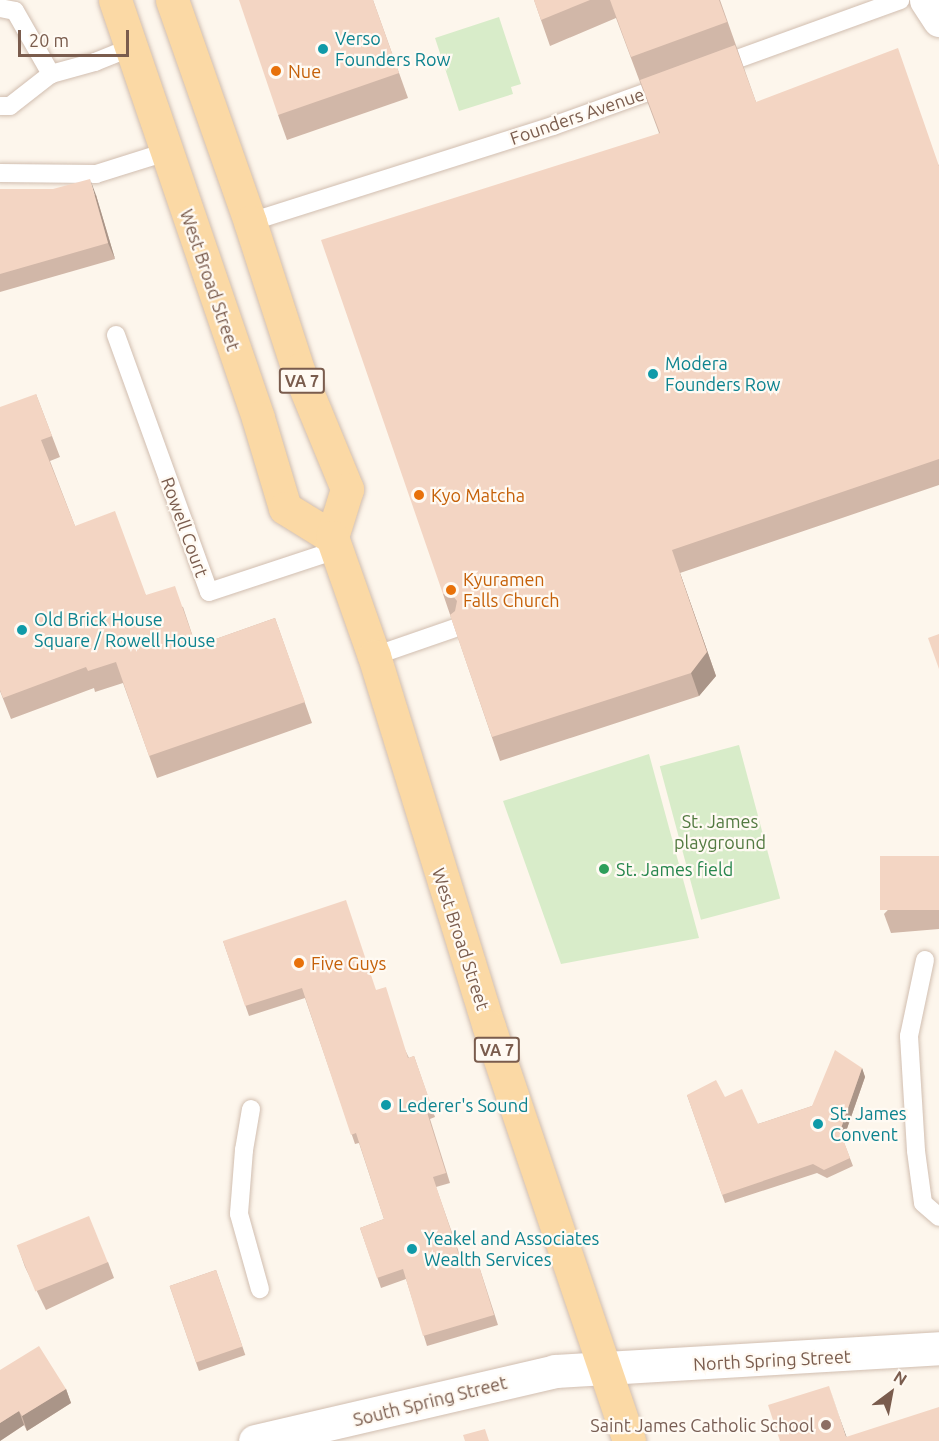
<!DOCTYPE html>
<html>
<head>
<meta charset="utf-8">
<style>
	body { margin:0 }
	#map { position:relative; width:939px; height:1441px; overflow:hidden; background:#fdf6ec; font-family:Ubuntu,sans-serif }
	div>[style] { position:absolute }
	.green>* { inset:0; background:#d8ecc9; transform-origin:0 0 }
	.roads { filter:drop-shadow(0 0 2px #d1beb0) drop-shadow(0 0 2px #d1beb0) }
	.lane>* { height:18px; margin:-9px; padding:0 9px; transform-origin:9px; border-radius:9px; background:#fff }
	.street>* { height:33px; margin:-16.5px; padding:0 16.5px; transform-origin:16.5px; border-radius:16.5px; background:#fff }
	.primary>* { height:33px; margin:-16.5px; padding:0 16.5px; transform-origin:16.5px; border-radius:16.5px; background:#fbd9a5 }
	.wall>* { inset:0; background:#d1b7a8; transform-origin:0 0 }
	.shaded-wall>* { inset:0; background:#aa9588 }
	.building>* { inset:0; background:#f3d5c3; transform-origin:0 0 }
	.dots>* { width:16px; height:16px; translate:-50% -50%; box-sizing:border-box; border:3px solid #fffaf3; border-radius:50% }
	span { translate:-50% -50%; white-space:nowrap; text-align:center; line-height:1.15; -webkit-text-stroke:4.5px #fffaf3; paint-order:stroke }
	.shield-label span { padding:2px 4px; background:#fffaf3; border:2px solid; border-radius:4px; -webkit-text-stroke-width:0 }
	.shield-label { font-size:16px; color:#7a5c4d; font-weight:700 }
	.culture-label { font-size:18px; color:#0d838f }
	.left { translate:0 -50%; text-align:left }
	.food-label { font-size:18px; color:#c56008 }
	.street-label { font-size:18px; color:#7a5c4d }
	.park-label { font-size:18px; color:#537a41 }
	.leisure-label { font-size:18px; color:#27864d }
	.education-label { font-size:18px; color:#785e54 }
	.right { translate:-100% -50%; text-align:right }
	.north { position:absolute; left:861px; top:1363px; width:60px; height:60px; -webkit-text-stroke:4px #fffaf3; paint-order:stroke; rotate:32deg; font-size:16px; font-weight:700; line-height:24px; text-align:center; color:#7a5c4d }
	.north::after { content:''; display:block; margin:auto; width:21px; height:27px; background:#7a5c4d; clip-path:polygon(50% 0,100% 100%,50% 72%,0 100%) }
	.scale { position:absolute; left:18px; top:30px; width:111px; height:27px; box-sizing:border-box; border:3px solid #7a5c4d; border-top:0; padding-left:8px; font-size:18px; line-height:21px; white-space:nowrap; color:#7a5c4d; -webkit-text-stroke:4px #fffaf3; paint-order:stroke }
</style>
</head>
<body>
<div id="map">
	<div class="green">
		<i style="clip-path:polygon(499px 17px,521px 84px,511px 87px,513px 94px,459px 111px,435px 38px)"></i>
		<i style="left:739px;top:745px;width:159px;height:82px;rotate:75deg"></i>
		<i style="clip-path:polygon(649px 754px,699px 938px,561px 964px,503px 801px)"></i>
	</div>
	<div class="roads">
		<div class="lane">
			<i style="left:0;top:8px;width:15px;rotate:11deg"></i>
			<i style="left:15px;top:11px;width:73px;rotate:60.3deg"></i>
			<i style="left:51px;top:74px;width:46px;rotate:-15.3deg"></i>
			<i style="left:95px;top:62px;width:40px;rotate:-22deg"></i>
			<i style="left:718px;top:66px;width:194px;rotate:-19.9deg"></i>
			<i style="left:0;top:106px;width:10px"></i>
			<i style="left:10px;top:106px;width:52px;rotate:-38deg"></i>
			<i style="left:0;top:173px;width:96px;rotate:0.6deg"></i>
			<i style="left:96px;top:174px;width:73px;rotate:-17.4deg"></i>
			<i style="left:250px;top:222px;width:318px;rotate:-17.6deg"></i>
			<i style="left:553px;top:126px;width:121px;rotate:-19.8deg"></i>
			<i style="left:116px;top:335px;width:273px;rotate:70.1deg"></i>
			<i style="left:209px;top:592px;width:134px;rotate:-18.3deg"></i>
			<i style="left:374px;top:656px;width:86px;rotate:-19.1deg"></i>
			<i style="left:925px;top:960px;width:78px;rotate:101.9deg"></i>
			<i style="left:909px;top:1036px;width:115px;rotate:86.5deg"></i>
			<i style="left:916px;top:1151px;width:52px;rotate:82.3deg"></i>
			<i style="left:923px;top:1203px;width:21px;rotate:41deg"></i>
			<i style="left:251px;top:1109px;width:42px;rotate:99.7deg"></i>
			<i style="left:244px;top:1150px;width:64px;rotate:94.5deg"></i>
			<i style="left:239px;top:1214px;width:78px;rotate:74.4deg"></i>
		</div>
		<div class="street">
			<i style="left:926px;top:0;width:24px;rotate:57deg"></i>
			<i style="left:255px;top:1441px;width:308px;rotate:-13.1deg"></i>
			<i style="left:555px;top:1371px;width:385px;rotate:-3.4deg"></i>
		</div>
		<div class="primary">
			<i style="left:115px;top:0;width:442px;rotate:71.1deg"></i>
			<i style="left:258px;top:418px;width:94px;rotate:73.3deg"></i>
			<i style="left:285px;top:508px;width:55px;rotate:31.7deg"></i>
			<i style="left:172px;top:0;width:235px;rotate:70.6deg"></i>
			<i style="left:250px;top:222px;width:156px;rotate:72deg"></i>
			<i style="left:298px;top:370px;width:129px;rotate:67.6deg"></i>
			<i style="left:347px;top:489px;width:50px;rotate:107.4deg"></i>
			<i style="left:332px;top:537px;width:126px;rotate:70.6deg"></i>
			<i style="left:374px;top:656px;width:388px;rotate:72.8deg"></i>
			<i style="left:489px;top:1027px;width:437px;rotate:71.3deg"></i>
		</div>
	</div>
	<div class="wall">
		<i style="clip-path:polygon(373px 0,408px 98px,287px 140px,278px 115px)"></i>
		<i style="clip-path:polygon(534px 0,720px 0,756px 102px,939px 165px,939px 485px,680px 573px,716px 676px,699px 696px,500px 761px,443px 594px,659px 133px,616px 18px,550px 46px)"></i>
		<i style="clip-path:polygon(0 189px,96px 195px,115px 259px,0 292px)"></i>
		<i style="clip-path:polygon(36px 394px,60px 457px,50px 461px,75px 526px,146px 595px,183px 607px,196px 646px,275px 618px,312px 723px,157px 778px,123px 683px,95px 692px,94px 688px,11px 719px,0 691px)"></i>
		<i style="clip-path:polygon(939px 856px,939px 929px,891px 933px,884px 914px)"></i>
		<i style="clip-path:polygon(223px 941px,376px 990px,409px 1058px,414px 1056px,435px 1117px,430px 1119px,450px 1183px,436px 1187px,464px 1267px,478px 1263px,498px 1325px,427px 1346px,406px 1279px,381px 1288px,360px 1228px,384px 1219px,359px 1143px,355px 1144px,305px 998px,249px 1016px)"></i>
		<i style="clip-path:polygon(862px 1068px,865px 1077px,843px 1140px,853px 1166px,827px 1178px,817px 1173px,725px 1203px,687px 1095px,758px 1124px,812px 1106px)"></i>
		<i style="clip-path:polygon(19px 1250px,108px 1262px,114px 1278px,46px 1310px,25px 1267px)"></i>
		<i style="left:216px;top:1270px;width:90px;height:49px;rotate:71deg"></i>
		<i style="clip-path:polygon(0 1370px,66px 1389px,71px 1403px,27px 1431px,24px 1425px,0 1441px)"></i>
	</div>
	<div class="shaded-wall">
		<i style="clip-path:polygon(90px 179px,96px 195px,115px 259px,108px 243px)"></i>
		<i style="clip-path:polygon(680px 573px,716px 676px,699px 696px,691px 673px)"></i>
		<i style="clip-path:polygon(862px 1068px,865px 1077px,843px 1140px,840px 1131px)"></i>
		<i style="clip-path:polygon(829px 1386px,839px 1416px,848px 1441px,847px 1441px)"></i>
		<i style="clip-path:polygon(66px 1389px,71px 1403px,27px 1431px,22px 1416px)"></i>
		<i style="clip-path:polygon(19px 1411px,24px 1425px,0 1441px,0 1423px)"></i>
	</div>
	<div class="building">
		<i style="clip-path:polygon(239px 0,373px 0,399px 73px,278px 115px)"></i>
		<i style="clip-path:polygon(534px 0,590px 0,541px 20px)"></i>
		<i style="clip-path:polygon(610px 0,719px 0,727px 22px,631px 57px)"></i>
		<i style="clip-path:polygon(735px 45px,756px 102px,898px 48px,939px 166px,939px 459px,672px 550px,707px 652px,691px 673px,492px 737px,450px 615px,455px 611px,457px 601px,453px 596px,443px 594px,321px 240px,660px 133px,640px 80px)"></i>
		<i style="clip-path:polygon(90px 179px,108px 243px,0 274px,0 189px,53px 189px)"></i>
		<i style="clip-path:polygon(36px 394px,52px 436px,41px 440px,75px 526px,115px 511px,146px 595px,175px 586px,196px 646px,275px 618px,305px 702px,149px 756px,116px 662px,88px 671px,86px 667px,3px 698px,0 690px,0 407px)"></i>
		<i style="clip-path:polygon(939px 634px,939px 669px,928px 638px)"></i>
		<i style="left:939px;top:856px;width:54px;height:59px;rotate:90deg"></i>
		<i style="clip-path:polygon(346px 900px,376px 990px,386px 987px,408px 1058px,414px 1056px,432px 1107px,426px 1109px,446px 1173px,433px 1177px,463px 1267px,478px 1263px,494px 1315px,423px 1336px,403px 1269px,377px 1278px,360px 1228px,384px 1219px,356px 1133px,351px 1135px,302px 988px,245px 1006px,223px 941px)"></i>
		<i style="clip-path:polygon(835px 1050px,862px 1068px,840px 1131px,850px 1158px,824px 1170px,813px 1164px,722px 1195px,687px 1095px,716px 1080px,725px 1097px,742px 1089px,758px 1124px,812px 1106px)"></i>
		<i style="left:89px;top:1216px;width:50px;height:78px;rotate:68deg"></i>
		<i style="left:216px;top:1270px;width:81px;height:49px;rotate:71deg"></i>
		<i style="clip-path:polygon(39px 1346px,66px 1389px,22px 1416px,19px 1411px,0 1423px,0 1370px)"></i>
		<i style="clip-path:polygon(829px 1386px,846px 1437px,939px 1407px,939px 1441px,780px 1441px,768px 1405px)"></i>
		<i style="clip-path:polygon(485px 1429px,489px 1441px,465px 1441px,463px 1435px)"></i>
	</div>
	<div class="dots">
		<i style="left:323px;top:49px;background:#0f9aa8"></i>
		<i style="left:276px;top:71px;background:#e8710a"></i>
		<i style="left:653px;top:374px;background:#0f9aa8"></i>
		<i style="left:419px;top:495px;background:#e8710a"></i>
		<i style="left:451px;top:590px;background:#e8710a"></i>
		<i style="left:22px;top:630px;background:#0f9aa8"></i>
		<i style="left:604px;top:869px;background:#2e9e5b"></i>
		<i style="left:299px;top:963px;background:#e8710a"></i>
		<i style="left:386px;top:1105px;background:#0f9aa8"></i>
		<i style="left:818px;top:1124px;background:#0f9aa8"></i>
		<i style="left:412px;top:1249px;background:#0f9aa8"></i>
		<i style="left:826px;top:1425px;background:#8d6e63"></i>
	</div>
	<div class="shield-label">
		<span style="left:302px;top:381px">VA 7</span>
		<span style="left:497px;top:1050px">VA 7</span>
	</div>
	<div class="culture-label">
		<span class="left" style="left:335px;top:49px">Verso<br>Founders Row</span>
		<span class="left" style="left:665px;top:374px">Modera<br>Founders Row</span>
		<span class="left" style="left:34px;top:630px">Old Brick House<br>Square / Rowell House</span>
		<span class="left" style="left:398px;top:1105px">Lederer's Sound</span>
		<span class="left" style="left:830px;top:1124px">St. James<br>Convent</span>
		<span class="left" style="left:424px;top:1249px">Yeakel and Associates<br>Wealth Services</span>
	</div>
	<div class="food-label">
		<span class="left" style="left:288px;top:71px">Nue</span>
		<span class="left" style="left:431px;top:495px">Kyo Matcha</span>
		<span class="left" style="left:463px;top:590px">Kyuramen<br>Falls Church</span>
		<span class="left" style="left:311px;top:963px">Five Guys</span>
	</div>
	<div class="street-label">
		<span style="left:577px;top:116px;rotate:-19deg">Founders Avenue</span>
		<span style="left:210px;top:280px;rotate:71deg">West Broad Street</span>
		<span style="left:185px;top:527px;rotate:70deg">Rowell Court</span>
		<span style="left:461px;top:939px;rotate:72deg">West Broad Street</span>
		<span style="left:772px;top:1360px;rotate:-3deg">North Spring Street</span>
		<span style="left:430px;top:1401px;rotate:-14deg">South Spring Street</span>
	</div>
	<div class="park-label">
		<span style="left:720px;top:832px">St. James<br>playground</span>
	</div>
	<div class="leisure-label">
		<span class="left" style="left:616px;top:869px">St. James field</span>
	</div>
	<div class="education-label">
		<span class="right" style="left:814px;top:1425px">Saint James Catholic School</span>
	</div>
	<div class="north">N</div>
	<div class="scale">20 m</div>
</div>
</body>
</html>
